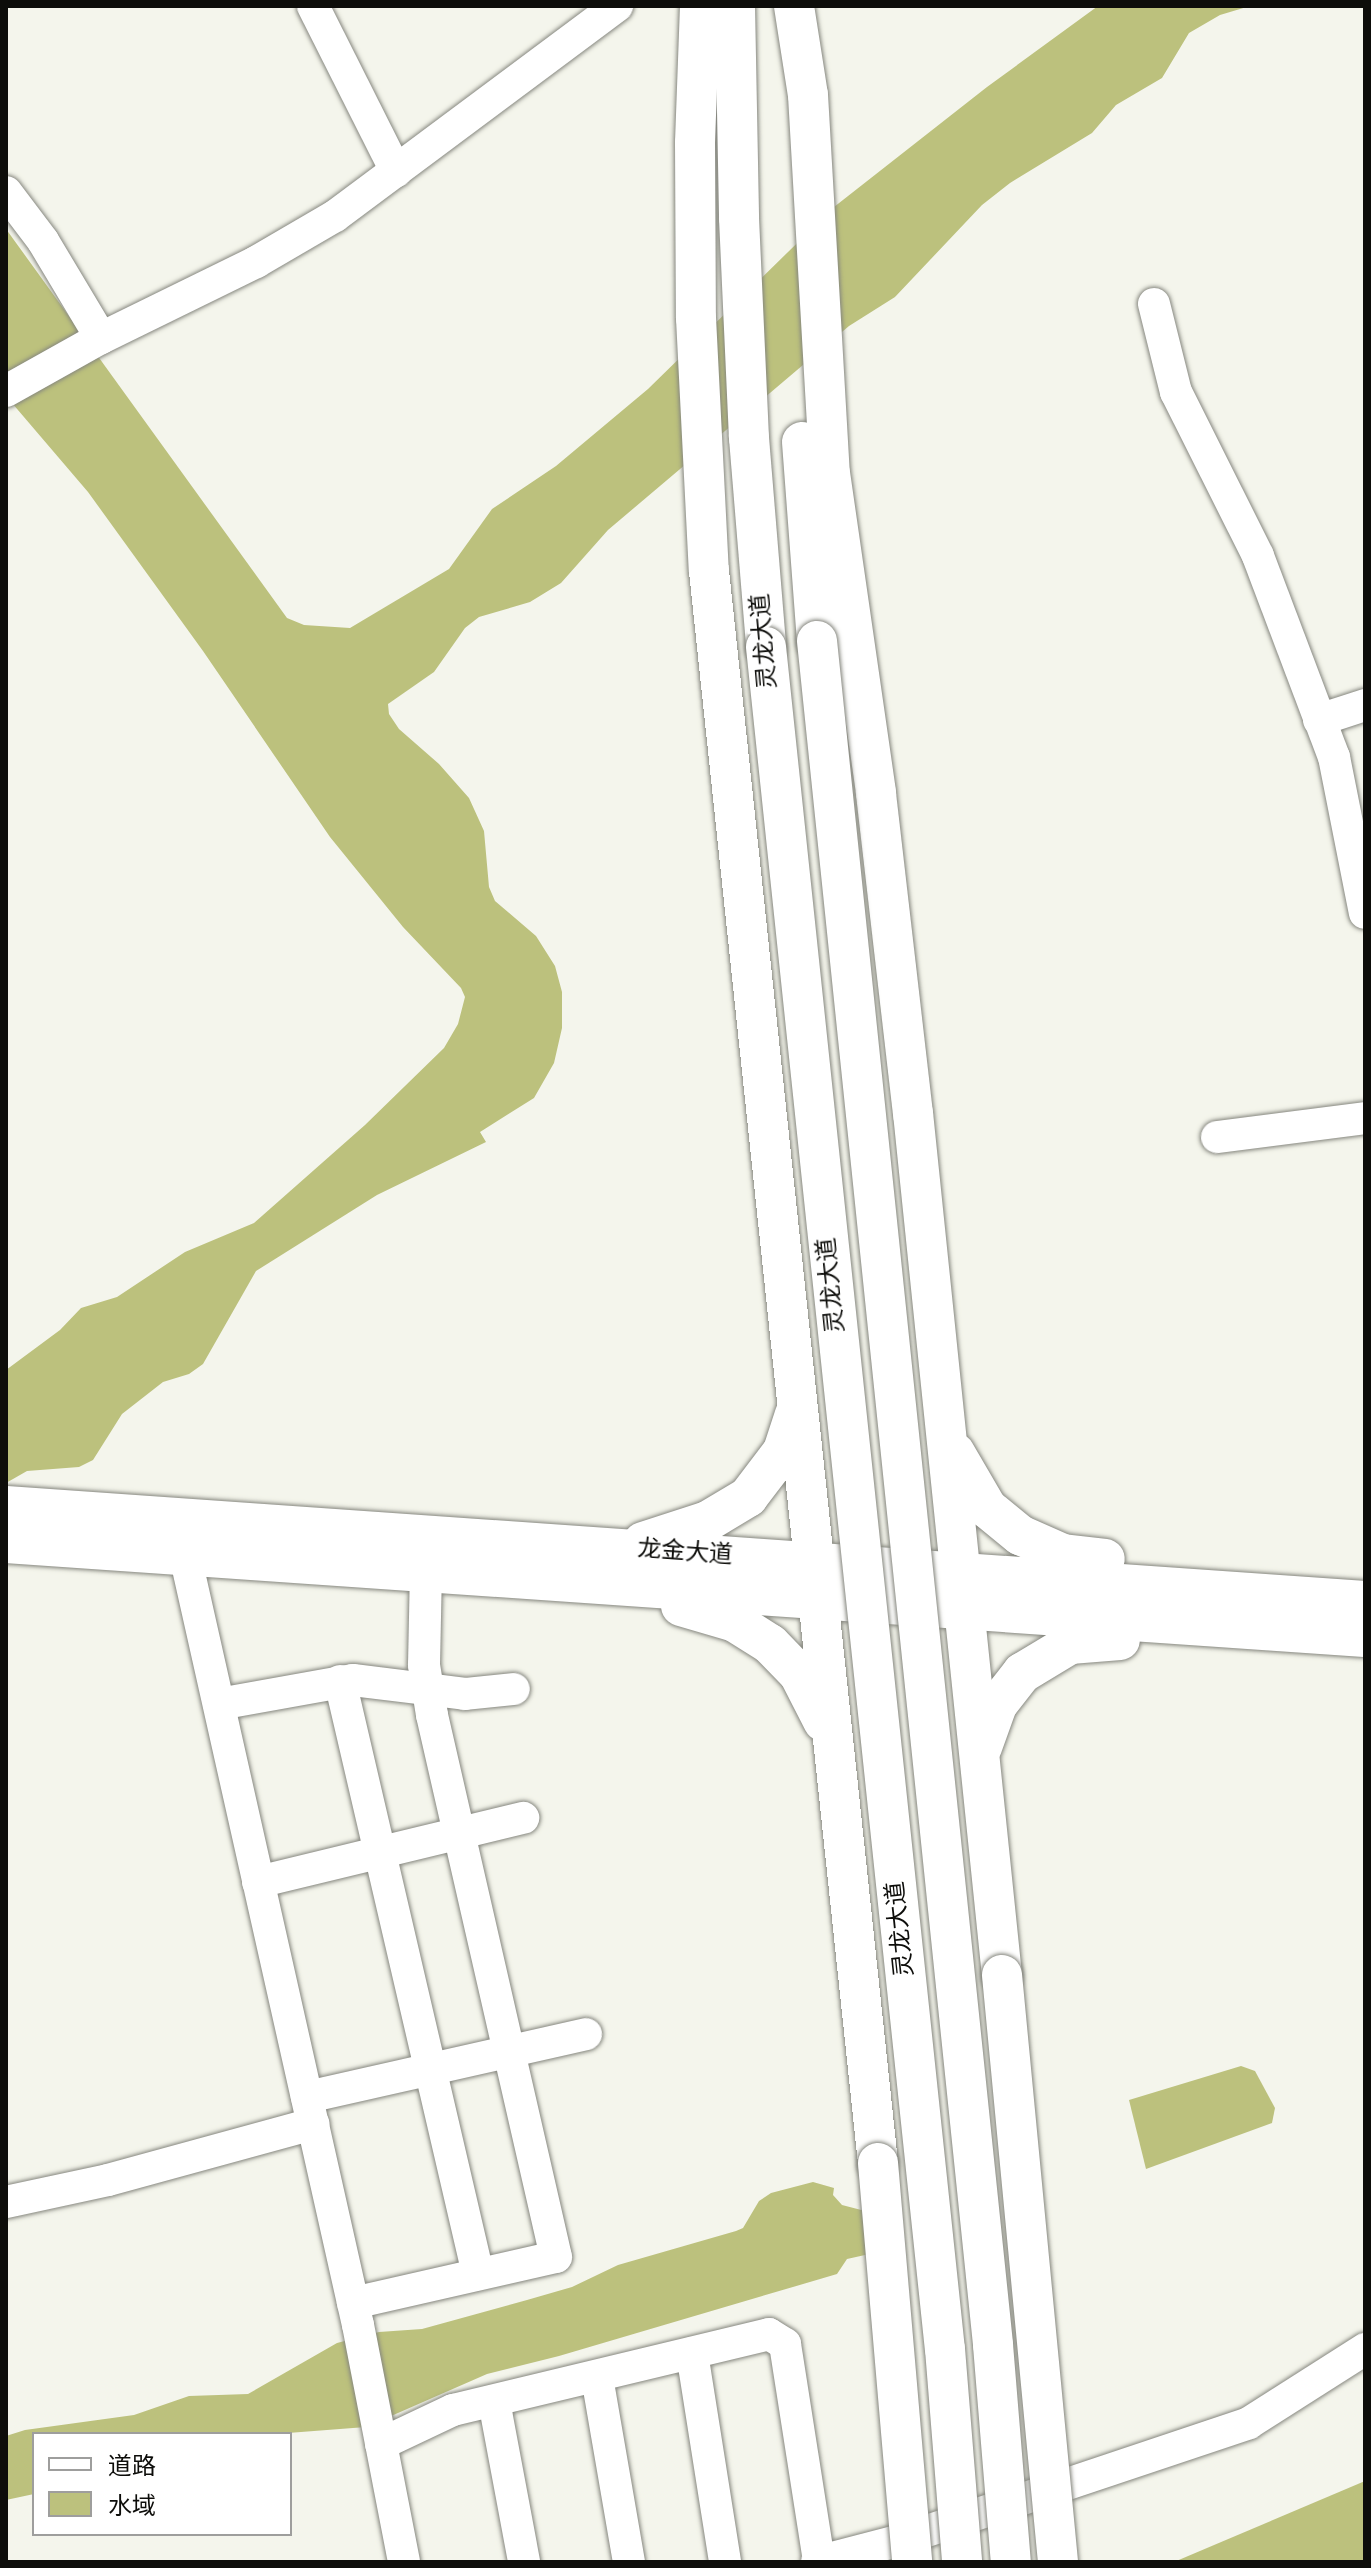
<!DOCTYPE html>
<html>
<head>
<meta charset="utf-8">
<style>
	body { margin:0 }
	#map { position:relative; width:1371px; height:2568px; overflow:hidden; background:#f4f5ec; font-family:"Alegreya Sans","Noto Sans SC",sans-serif }
	div>[style] { position:absolute }
	.water>* { inset:0; background:#bcc17d }
	.roads { filter:drop-shadow(0 0 2px #86877f) drop-shadow(0 0 2px #86877f) }
	.minor>* { height:32px; margin:-16px; padding:0 16px; transform-origin:16px; border-radius:16px; background:#fff }
	.major>* { height:40px; margin:-20px; padding:0 20px; transform-origin:20px; border-radius:20px; background:#fff }
	.bridges { filter:drop-shadow(0 0 2px #86877f) drop-shadow(0 0 2px #86877f) }
	.major-bridge>* { height:40px; margin:-20px; padding:0 20px; transform-origin:20px; border-radius:20px; background:#fff }
	span { translate:-50% -50%; white-space:nowrap; text-align:center; line-height:1.15; -webkit-text-stroke:6px #fff; paint-order:stroke }
	.street-label { font-size:24px; color:#0d0d0a }
	.frame { position:absolute; inset:0; border:8px solid #0d0d0a; pointer-events:none }
	.legend { position:absolute; left:32px; top:2432px; width:260px; height:104px; box-sizing:border-box; background:#fff; border:2px solid #9e9e9d; margin:0; padding:10px 14px; list-style:none; font-size:24px; color:#0d0d0a }
	.legend li { display:flex; align-items:center; gap:16px; height:40px }
	.legend b { width:40px; border:2px solid #9e9e9d }
</style>
</head>
<body>
<div id="map">
	<div class="water">
		<i style="clip-path:polygon(1098px 6px,1250px 6px,1220px 15px,1189px 33px,1162px 78px,1116px 105px,1092px 133px,1010px 183px,982px 205px,895px 297px,849px 326px,608px 530px,561px 583px,530px 602px,479px 617px,465px 628px,434px 672px,388px 704px,389px 714px,399px 729px,439px 764px,469px 798px,484px 831px,489px 887px,495px 901px,536px 936px,555px 966px,562px 992px,562px 1028px,554px 1063px,534px 1098px,480px 1132px,486px 1142px,377px 1195px,256px 1271px,203px 1364px,189px 1374px,163px 1382px,122px 1414px,93px 1460px,79px 1467px,27px 1471px,6px 1483px,6px 1370px,60px 1330px,81px 1308px,117px 1297px,185px 1252px,254px 1223px,365px 1125px,444px 1048px,458px 1024px,465px 997px,461px 988px,403px 927px,330px 837px,203px 651px,88px 492px,6px 396px,6px 229px,287px 618px,304px 625px,350px 628px,449px 569px,492px 509px,556px 466px,648px 389px,834px 207px,987px 87px)"></i>
		<i style="clip-path:polygon(1241px 2066px,1255px 2071px,1275px 2108px,1272px 2123px,1146px 2169px,1129px 2100px)"></i>
		<i style="clip-path:polygon(813px 2182px,834px 2188px,833px 2195px,842px 2205px,869px 2212px,874px 2253px,847px 2259px,837px 2274px,559px 2356px,487px 2374px,366px 2427px,275px 2434px,34px 2434px,34px 2494px,6px 2500px,6px 2436px,25px 2430px,134px 2415px,189px 2396px,248px 2394px,337px 2343px,379px 2332px,422px 2329px,527px 2300px,572px 2287px,618px 2265px,736px 2231px,743px 2228px,759px 2201px,771px 2193px)"></i>
		<i style="clip-path:polygon(1365px 2481px,1365px 2562px,1174px 2562px)"></i>
	</div>
	<div class="roads">
		<div class="minor">
			<i style="left:313px;top:6px;width:185px;rotate:63.3deg"></i>
			<i style="left:6px;top:192px;width:61px;rotate:52.9deg"></i>
			<i style="left:43px;top:241px;width:113px;rotate:59.1deg"></i>
			<i style="left:1154px;top:304px;width:91px;rotate:76deg"></i>
			<i style="left:1176px;top:392px;width:183px;rotate:63.4deg"></i>
			<i style="left:1258px;top:556px;width:215px;rotate:69.3deg"></i>
			<i style="left:1334px;top:757px;width:159px;rotate:78.8deg"></i>
			<i style="left:6px;top:391px;width:109px;rotate:-29.2deg"></i>
			<i style="left:101px;top:338px;width:173px;rotate:-26.1deg"></i>
			<i style="left:256px;top:262px;width:91px;rotate:-30.2deg"></i>
			<i style="left:335px;top:216px;width:352px;rotate:-36.7deg"></i>
			<i style="left:1319px;top:720px;width:48px;rotate:-18.1deg"></i>
			<i style="left:1217px;top:1137px;width:149px;rotate:-7.3deg"></i>
			<i style="left:185px;top:1555px;width:789px;rotate:77.34deg"></i>
			<i style="left:358px;top:2325px;width:241px;rotate:79deg"></i>
			<i style="left:340px;top:1681px;width:609px;rotate:76.9deg"></i>
			<i style="left:219px;top:1704px;width:136px;rotate:-10.2deg"></i>
			<i style="left:353px;top:1680px;width:113px;rotate:7.1deg"></i>
			<i style="left:465px;top:1694px;width:49px;rotate:-5.8deg"></i>
			<i style="left:258px;top:1882px;width:273px;rotate:-13.6deg"></i>
			<i style="left:307px;top:2097px;width:286px;rotate:-12.7deg"></i>
			<i style="left:6px;top:2202px;width:104px;rotate:-12.2deg"></i>
			<i style="left:108px;top:2180px;width:213px;rotate:-15.3deg"></i>
			<i style="left:353px;top:2303px;width:208px;rotate:-12.8deg"></i>
			<i style="left:556px;top:2257px;width:556px;rotate:-102.89deg"></i>
			<i style="left:432px;top:1715px;width:51px;rotate:-99.1deg"></i>
			<i style="left:424px;top:1665px;width:93px;rotate:-88.8deg"></i>
			<i style="left:692px;top:2353px;width:212px;rotate:81deg"></i>
			<i style="left:597px;top:2377px;width:188px;rotate:80.2deg"></i>
			<i style="left:494px;top:2401px;width:164px;rotate:79.4deg"></i>
			<i style="left:381px;top:2444px;width:80px;rotate:-25.3deg"></i>
			<i style="left:453px;top:2410px;width:325px;rotate:-13.5deg"></i>
			<i style="left:769px;top:2334px;width:19px;rotate:32deg"></i>
			<i style="left:785px;top:2344px;width:221px;rotate:81.1deg"></i>
			<i style="left:817px;top:2562px;width:80px;rotate:-14.6deg"></i>
			<i style="left:894px;top:2542px;width:374px;rotate:-18.5deg"></i>
			<i style="left:1249px;top:2423px;width:138px;rotate:-32.5deg"></i>
		</div>
		<div class="major">
			<i style="left:700px;top:6px;width:137px;rotate:92.1deg"></i>
			<i style="left:695px;top:143px;width:175px;rotate:89.7deg"></i>
			<i style="left:696px;top:318px;width:253px;rotate:87.1deg"></i>
			<i style="left:709px;top:571px;width:1601px;rotate:83.94deg"></i>
			<i style="left:735px;top:6px;width:212px;rotate:88.9deg"></i>
			<i style="left:739px;top:218px;width:220px;rotate:87.4deg"></i>
			<i style="left:749px;top:438px;width:210px;rotate:85.3deg"></i>
			<i style="left:794px;top:6px;width:90px;rotate:81.1deg"></i>
			<i style="left:808px;top:95px;width:379px;rotate:86.7deg"></i>
			<i style="left:830px;top:473px;width:324px;rotate:81.8deg"></i>
			<i style="left:876px;top:794px;width:321px;rotate:83.4deg"></i>
			<i style="left:913px;top:1113px;width:867px;rotate:84.11deg"></i>
			<i style="left:802px;top:442px;width:200px;rotate:85.7deg"></i>
			<i style="left:955px;top:1453px;width:64px;rotate:59.8deg"></i>
			<i style="left:987px;top:1508px;width:43px;rotate:39.3deg"></i>
			<i style="left:1020px;top:1535px;width:47px;rotate:23.8deg"></i>
			<i style="left:1063px;top:1554px;width:42px;rotate:6.8deg"></i>
			<i style="left:6px;top:1506px;width:1362px;rotate:4deg"></i>
			<i style="left:643px;top:1542px;width:68px;rotate:-17.9deg"></i>
			<i style="left:708px;top:1521px;width:47px;rotate:-31deg"></i>
			<i style="left:748px;top:1497px;width:58px;rotate:-52.7deg"></i>
			<i style="left:783px;top:1451px;width:38px;rotate:-72deg"></i>
			<i style="left:6px;top:1543px;width:1362px;rotate:3.96deg"></i>
			<i style="left:681px;top:1606px;width:56px;rotate:16.5deg"></i>
			<i style="left:735px;top:1622px;width:41px;rotate:32.2deg"></i>
			<i style="left:770px;top:1644px;width:42px;rotate:46deg"></i>
			<i style="left:799px;top:1674px;width:53px;rotate:62.9deg"></i>
			<i style="left:982px;top:1747px;width:45px;rotate:-70.3deg"></i>
			<i style="left:997px;top:1705px;width:41px;rotate:-52deg"></i>
			<i style="left:1022px;top:1673px;width:56px;rotate:-31.1deg"></i>
			<i style="left:1070px;top:1644px;width:50px;rotate:-4.6deg"></i>
		</div>
	</div>
	<div class="bridges">
		<div class="major-bridge">
			<i style="left:817px;top:641px;width:1713px;rotate:84.1deg"></i>
			<i style="left:993px;top:2345px;width:218px;rotate:85.3deg"></i>
			<i style="left:766px;top:647px;width:1711px;rotate:84deg"></i>
			<i style="left:945px;top:2349px;width:214px;rotate:85.4deg"></i>
			<i style="left:1002px;top:1975px;width:590px;rotate:84.55deg"></i>
			<i style="left:878px;top:2163px;width:400px;rotate:85.1deg"></i>
		</div>
	</div>
	<div class="street-label">
		<span style="left:765px;top:641px;rotate:-95deg">灵龙大道</span>
		<span style="left:832px;top:1285px;rotate:-96deg">灵龙大道</span>
		<span style="left:685px;top:1553px;rotate:4deg">龙金大道</span>
		<span style="left:901px;top:1929px;rotate:-96deg">灵龙大道</span>
	</div>
	<div class="frame"></div>
	<ul class="legend">
	<li><b style="height:10px;background:#fff"></b>道路</li>
	<li><b style="height:22px;background:#bcc17d"></b>水域</li>
	</ul>
</div>
</body>
</html>
